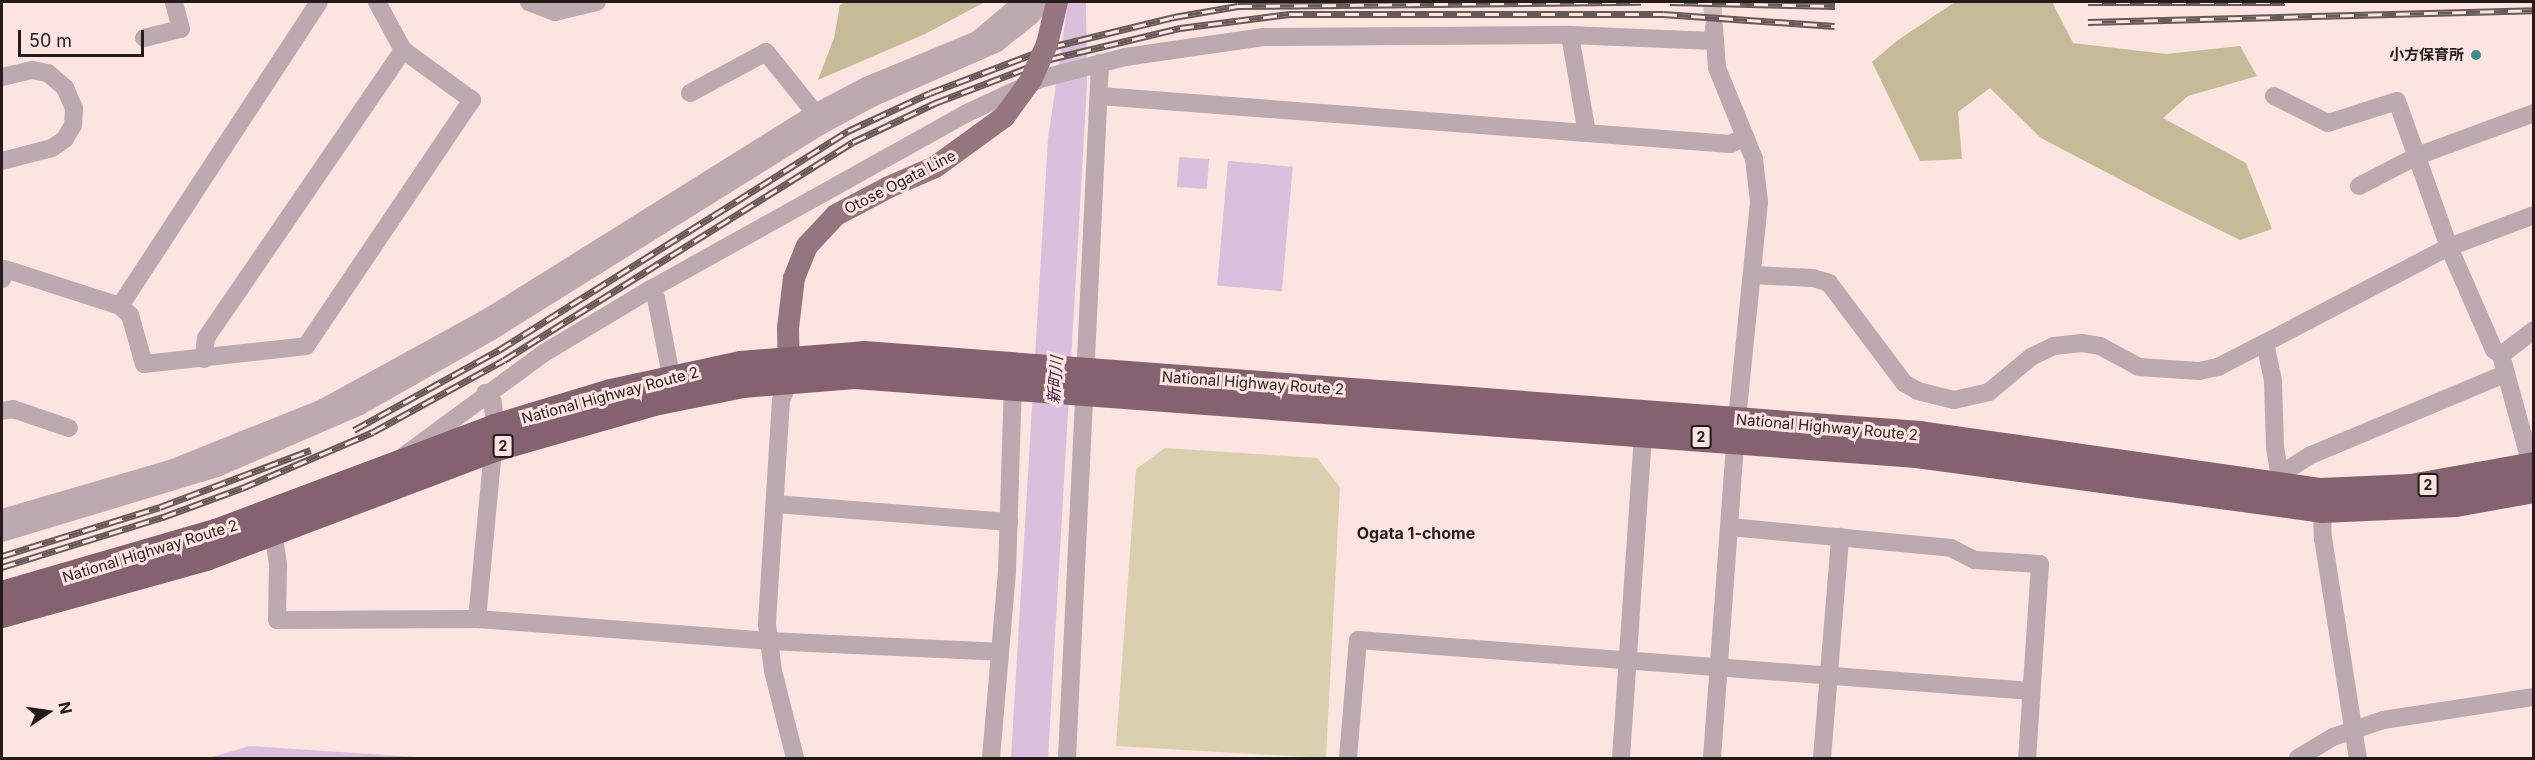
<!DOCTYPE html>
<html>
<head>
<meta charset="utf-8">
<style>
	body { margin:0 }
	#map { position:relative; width:2535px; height:760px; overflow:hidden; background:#fce4e0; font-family:Inter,"Noto Sans JP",sans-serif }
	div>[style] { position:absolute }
	.green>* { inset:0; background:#dad0af }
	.forest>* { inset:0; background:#c5bb98 }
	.water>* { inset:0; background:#dac0dd; transform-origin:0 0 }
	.minor-tunnel>* { height:18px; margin-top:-9px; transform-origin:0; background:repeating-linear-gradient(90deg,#d1bcb9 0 18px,transparent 0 27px) }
	.minor>* { height:18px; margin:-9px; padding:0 9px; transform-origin:9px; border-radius:9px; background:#bcaab0 }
	.major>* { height:22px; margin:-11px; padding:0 11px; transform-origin:11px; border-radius:11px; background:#947580 }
	.highway>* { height:26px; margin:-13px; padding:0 13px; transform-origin:13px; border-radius:13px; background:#85626f }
	.rail>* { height:7px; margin-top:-3.5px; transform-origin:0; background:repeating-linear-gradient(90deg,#fce4e0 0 14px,#665957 0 28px); box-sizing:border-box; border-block:2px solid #665957 }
	.major-bridge>* { height:22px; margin:-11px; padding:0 11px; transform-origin:11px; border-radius:11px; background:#947580 }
	.dots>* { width:16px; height:16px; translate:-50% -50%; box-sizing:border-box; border:3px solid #fce4e0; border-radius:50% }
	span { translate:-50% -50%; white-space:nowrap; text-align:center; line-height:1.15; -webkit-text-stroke:6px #fce4e0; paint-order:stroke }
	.shield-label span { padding:2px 4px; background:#fce4e0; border:2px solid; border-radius:4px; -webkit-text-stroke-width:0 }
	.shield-label { font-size:14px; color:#241c1b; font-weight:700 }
	.poi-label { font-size:15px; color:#241c1b; font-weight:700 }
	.right { translate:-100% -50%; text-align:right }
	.street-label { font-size:15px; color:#241c1b }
	.water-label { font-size:16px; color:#422047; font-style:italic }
	.neighbourhood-label { font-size:16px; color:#241c1b; font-weight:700 }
	.frame { position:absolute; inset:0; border:3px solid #241c1b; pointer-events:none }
	.north { position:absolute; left:18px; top:682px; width:60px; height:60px; -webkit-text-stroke:4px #fce4e0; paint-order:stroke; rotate:77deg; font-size:16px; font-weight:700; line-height:24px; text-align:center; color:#241c1b }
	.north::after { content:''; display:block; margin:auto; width:21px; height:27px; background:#241c1b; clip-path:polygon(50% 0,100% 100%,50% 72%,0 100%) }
	.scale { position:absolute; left:18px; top:30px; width:126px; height:27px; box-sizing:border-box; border:3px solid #241c1b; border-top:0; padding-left:8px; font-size:18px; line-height:21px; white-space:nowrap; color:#241c1b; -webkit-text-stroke:4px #fce4e0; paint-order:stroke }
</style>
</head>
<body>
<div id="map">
	<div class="green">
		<i style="clip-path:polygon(1165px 448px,1317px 458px,1340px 487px,1326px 758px,1116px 746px,1136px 469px)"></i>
	</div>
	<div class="forest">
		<i style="clip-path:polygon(845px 2px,985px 2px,925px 34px,818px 80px,834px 38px,840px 5px)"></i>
		<i style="clip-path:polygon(1955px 2px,2055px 2px,2053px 4px,2073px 43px,2166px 54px,2240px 46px,2257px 76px,2188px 96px,2163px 118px,2246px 163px,2272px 229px,2240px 240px,2163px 202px,2041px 138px,1990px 88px,1958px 112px,1962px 159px,1920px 161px,1872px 62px,1898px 40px)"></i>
	</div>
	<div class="water">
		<i style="clip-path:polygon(1068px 2px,1086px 2px,1087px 85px,1048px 758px,1011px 758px,1048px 139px)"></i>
		<i style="left:1179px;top:157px;width:30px;height:30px;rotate:4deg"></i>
		<i style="left:1228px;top:161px;width:65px;height:125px;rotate:5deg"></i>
		<i style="clip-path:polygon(250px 746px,430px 758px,209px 758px)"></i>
	</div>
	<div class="minor-tunnel">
		<i style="left:1712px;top:2px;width:24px;rotate:85deg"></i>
	</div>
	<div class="minor">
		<i style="left:529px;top:2px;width:28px;rotate:21deg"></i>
		<i style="left:555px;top:12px;width:43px;rotate:-13.4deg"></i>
		<i style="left:1570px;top:35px;width:99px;rotate:80.2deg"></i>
		<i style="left:144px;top:38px;width:38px;rotate:-14deg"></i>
		<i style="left:181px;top:29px;width:28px;rotate:-105deg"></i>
		<i style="left:2px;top:77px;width:31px;rotate:-13deg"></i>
		<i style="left:32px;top:70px;width:16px;rotate:11deg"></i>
		<i style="left:48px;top:73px;width:23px;rotate:41deg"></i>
		<i style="left:65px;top:88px;width:22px;rotate:66deg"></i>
		<i style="left:74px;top:108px;width:17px;rotate:93deg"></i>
		<i style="left:73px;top:125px;width:16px;rotate:120deg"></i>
		<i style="left:65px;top:139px;width:16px;rotate:145deg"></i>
		<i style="left:52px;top:148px;width:52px;rotate:165.4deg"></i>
		<i style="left:690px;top:93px;width:86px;rotate:-28.3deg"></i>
		<i style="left:766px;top:52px;width:78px;rotate:51.2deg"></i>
		<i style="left:1100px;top:96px;width:632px;rotate:4.36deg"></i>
		<i style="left:1730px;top:144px;width:17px;rotate:-24deg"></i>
		<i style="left:2274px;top:96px;width:60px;rotate:26.6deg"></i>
		<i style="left:2328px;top:123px;width:72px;rotate:-17.7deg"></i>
		<i style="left:2397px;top:101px;width:155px;rotate:70.4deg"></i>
		<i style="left:2449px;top:247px;width:112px;rotate:66.4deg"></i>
		<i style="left:2494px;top:350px;width:9px;rotate:36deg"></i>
		<i style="left:2501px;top:355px;width:114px;rotate:74.7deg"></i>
		<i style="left:2359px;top:186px;width:65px;rotate:-27.3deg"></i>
		<i style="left:2417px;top:156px;width:125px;rotate:-20.2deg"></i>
		<i style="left:1752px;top:275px;width:61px;rotate:2.8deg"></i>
		<i style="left:1813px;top:278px;width:17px;rotate:17deg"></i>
		<i style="left:1829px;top:283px;width:125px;rotate:53.1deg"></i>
		<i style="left:1904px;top:383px;width:16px;rotate:30deg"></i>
		<i style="left:1918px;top:391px;width:37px;rotate:14deg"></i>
		<i style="left:1954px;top:400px;width:36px;rotate:-13deg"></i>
		<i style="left:1989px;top:392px;width:55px;rotate:-39.8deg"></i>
		<i style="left:2031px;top:357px;width:25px;rotate:-26deg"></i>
		<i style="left:2054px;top:346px;width:28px;rotate:-6deg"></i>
		<i style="left:2082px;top:343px;width:18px;rotate:9deg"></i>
		<i style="left:2100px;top:346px;width:44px;rotate:28.3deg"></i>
		<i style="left:2139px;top:367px;width:60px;rotate:3.8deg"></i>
		<i style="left:2199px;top:371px;width:19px;rotate:-12deg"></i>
		<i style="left:2218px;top:367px;width:53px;rotate:-27.1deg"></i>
		<i style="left:2265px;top:343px;width:40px;rotate:78deg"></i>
		<i style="left:2273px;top:382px;width:65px;rotate:88.2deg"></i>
		<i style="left:2275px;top:447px;width:51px;rotate:80.9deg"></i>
		<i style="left:2px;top:279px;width:10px;rotate:-73deg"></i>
		<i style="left:5px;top:269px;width:121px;rotate:17.8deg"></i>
		<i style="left:120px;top:306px;width:13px;rotate:42deg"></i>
		<i style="left:130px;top:315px;width:51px;rotate:74.1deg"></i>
		<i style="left:144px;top:364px;width:163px;rotate:-6.3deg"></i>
		<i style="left:306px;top:346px;width:297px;rotate:-56deg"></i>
		<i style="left:472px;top:100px;width:85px;rotate:-144.1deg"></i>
		<i style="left:403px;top:50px;width:55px;rotate:-118.4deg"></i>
		<i style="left:651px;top:289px;width:10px;rotate:61deg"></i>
		<i style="left:656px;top:298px;width:79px;rotate:79.1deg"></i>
		<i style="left:120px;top:306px;width:363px;rotate:-56.8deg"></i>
		<i style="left:2265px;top:343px;width:208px;rotate:-27.6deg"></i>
		<i style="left:2449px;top:247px;width:91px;rotate:-20.6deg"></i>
		<i style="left:2501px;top:355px;width:41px;rotate:-37.1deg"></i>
		<i style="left:204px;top:359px;width:21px;rotate:-85deg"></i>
		<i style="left:206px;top:338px;width:349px;rotate:-55.6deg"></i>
		<i style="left:790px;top:380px;width:22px;rotate:114deg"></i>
		<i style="left:781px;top:400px;width:224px;rotate:93.6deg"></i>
		<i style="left:767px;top:624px;width:47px;rotate:82.7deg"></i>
		<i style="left:773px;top:671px;width:90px;rotate:75.8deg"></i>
		<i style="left:2px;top:411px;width:11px;rotate:-10deg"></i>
		<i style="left:13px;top:409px;width:59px;rotate:18.7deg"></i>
		<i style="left:401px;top:458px;width:177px;rotate:-36.3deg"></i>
		<i style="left:544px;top:353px;width:125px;rotate:-30.9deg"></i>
		<i style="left:651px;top:289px;width:359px;rotate:-29.1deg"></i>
		<i style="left:965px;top:114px;width:83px;rotate:-25deg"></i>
		<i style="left:1040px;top:79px;width:88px;rotate:-14.5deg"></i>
		<i style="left:1125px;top:57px;width:140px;rotate:-8.2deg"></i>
		<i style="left:1264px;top:37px;width:306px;rotate:-0.4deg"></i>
		<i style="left:1570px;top:35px;width:144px;rotate:2.4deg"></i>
		<i style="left:2282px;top:473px;width:34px;rotate:-32deg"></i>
		<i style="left:2311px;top:455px;width:210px;rotate:-22.7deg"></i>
		<i style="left:2322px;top:499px;width:39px;rotate:89deg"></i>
		<i style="left:2323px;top:538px;width:223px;rotate:81deg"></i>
		<i style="left:775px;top:504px;width:235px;rotate:4.4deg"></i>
		<i style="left:2px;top:518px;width:178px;rotate:-16.3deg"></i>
		<i style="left:173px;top:468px;width:162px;rotate:-21.8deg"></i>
		<i style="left:323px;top:408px;width:187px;rotate:-28.8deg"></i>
		<i style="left:487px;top:318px;width:387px;rotate:-32deg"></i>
		<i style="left:815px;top:113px;width:58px;rotate:-27.9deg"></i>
		<i style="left:866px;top:86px;width:120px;rotate:-22.5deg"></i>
		<i style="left:977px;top:40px;width:59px;rotate:-40.2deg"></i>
		<i style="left:1730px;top:527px;width:222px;rotate:5.4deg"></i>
		<i style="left:1951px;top:548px;width:27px;rotate:27deg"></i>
		<i style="left:1975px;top:560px;width:65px;rotate:3.5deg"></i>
		<i style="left:2040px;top:564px;width:194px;rotate:93.8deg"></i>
		<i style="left:273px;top:532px;width:33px;rotate:81deg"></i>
		<i style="left:278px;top:565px;width:55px;rotate:91deg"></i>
		<i style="left:277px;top:620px;width:200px;rotate:-0.3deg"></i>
		<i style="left:477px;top:619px;width:292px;rotate:4.3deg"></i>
		<i style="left:768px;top:641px;width:230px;rotate:2.7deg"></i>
		<i style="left:2px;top:533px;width:225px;rotate:-16.8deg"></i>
		<i style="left:217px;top:468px;width:156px;rotate:-23.4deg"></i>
		<i style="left:360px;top:406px;width:152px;rotate:-29.6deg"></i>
		<i style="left:492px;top:331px;width:389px;rotate:-32deg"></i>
		<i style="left:822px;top:125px;width:57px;rotate:-28.4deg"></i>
		<i style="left:872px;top:98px;width:137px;rotate:-23.7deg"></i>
		<i style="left:997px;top:43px;width:43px;rotate:-38.5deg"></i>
		<i style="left:1031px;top:16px;width:18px;rotate:-52deg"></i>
		<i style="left:477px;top:619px;width:193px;rotate:-84.6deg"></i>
		<i style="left:495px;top:427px;width:25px;rotate:-95deg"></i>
		<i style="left:493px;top:402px;width:12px;rotate:-132deg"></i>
		<i style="left:991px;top:758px;width:187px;rotate:-85.1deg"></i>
		<i style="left:1007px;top:572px;width:186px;rotate:-88.2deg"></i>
		<i style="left:1067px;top:758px;width:696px;rotate:-87.28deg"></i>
		<i style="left:1348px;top:758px;width:118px;rotate:-85.2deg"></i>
		<i style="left:1358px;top:640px;width:675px;rotate:4.33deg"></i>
		<i style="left:1621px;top:758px;width:326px;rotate:-86.1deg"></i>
		<i style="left:1712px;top:758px;width:340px;rotate:-85.8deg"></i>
		<i style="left:1737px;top:419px;width:218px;rotate:-84.2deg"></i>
		<i style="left:1759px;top:202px;width:43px;rotate:-96.6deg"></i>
		<i style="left:1754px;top:159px;width:98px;rotate:-112.1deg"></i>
		<i style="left:1717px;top:68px;width:42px;rotate:-94.1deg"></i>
		<i style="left:1822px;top:758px;width:222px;rotate:-85.3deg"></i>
		<i style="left:2298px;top:758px;width:41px;rotate:-31deg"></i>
		<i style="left:2333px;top:737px;width:53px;rotate:-18.8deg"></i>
		<i style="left:2383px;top:720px;width:153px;rotate:-8.7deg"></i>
	</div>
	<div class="major">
		<i style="left:789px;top:376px;width:48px;rotate:-91.2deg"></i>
		<i style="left:788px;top:328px;width:50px;rotate:-83.2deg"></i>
		<i style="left:794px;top:278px;width:35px;rotate:-68deg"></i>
		<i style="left:807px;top:246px;width:42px;rotate:-46.9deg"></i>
		<i style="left:836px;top:215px;width:60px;rotate:-27.8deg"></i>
	</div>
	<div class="highway">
		<i style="left:2px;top:594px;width:223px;rotate:-16.2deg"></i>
		<i style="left:216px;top:532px;width:298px;rotate:-20.6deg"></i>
		<i style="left:495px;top:427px;width:121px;rotate:-16.8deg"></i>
		<i style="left:611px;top:392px;width:133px;rotate:-12.2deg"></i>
		<i style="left:741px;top:364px;width:123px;rotate:-4.6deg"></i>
		<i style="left:864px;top:354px;width:1059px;rotate:4.33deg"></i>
		<i style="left:1920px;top:434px;width:405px;rotate:8.1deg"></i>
		<i style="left:2321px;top:491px;width:90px;rotate:-2.5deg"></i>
		<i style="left:2411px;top:487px;width:125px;rotate:-10.1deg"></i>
		<i style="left:2px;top:615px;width:212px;rotate:-15.6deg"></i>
		<i style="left:206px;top:558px;width:308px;rotate:-20.7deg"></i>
		<i style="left:494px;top:449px;width:166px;rotate:-16deg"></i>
		<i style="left:654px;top:403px;width:91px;rotate:-11.4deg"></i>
		<i style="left:743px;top:385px;width:112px;rotate:-4.6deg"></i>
		<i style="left:855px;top:376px;width:1065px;rotate:4.25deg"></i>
		<i style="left:1917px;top:455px;width:409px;rotate:7.7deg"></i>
		<i style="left:2322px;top:510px;width:134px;rotate:-2.6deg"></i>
		<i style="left:2456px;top:504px;width:79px;rotate:-10.2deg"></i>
	</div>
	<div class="rail">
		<i style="left:1670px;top:2px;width:165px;rotate:1.4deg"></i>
		<i style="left:2088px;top:2px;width:197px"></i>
		<i style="left:2088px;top:22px;width:446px;rotate:-1.5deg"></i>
		<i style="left:354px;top:430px;width:166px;rotate:-28.9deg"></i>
		<i style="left:499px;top:350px;width:412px;rotate:-32.1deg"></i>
		<i style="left:848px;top:131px;width:90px;rotate:-24.9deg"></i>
		<i style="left:930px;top:93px;width:129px;rotate:-20.8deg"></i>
		<i style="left:1051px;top:47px;width:127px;rotate:-13.7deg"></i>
		<i style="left:1174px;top:17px;width:65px;rotate:-9.8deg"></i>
		<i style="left:1238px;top:6px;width:403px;rotate:-0.6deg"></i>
		<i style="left:2px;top:556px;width:165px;rotate:-17.2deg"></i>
		<i style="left:160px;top:507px;width:161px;rotate:-20.7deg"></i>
		<i style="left:2px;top:567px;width:169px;rotate:-17.3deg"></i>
		<i style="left:163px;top:517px;width:84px;rotate:-20.2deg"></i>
		<i style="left:242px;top:488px;width:142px;rotate:-23.1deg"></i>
		<i style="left:373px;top:432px;width:149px;rotate:-28.8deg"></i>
		<i style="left:504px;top:360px;width:411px;rotate:-32deg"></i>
		<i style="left:853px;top:142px;width:91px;rotate:-25.4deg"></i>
		<i style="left:935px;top:103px;width:123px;rotate:-20.9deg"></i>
		<i style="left:1050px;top:59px;width:134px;rotate:-13.4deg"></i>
		<i style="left:1180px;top:28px;width:110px;rotate:-7.3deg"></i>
		<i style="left:1289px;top:14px;width:374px"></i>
		<i style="left:1663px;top:14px;width:172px;rotate:4deg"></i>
	</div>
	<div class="major-bridge">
		<i style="left:889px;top:187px;width:50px;rotate:-23.5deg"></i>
		<i style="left:935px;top:167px;width:85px;rotate:-35.9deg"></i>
		<i style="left:1004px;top:117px;width:46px;rotate:-53.9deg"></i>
		<i style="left:1031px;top:80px;width:39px;rotate:-66deg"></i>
		<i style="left:1047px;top:44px;width:43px;rotate:-76.6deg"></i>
	</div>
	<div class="dots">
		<i style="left:2476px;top:55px;background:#438b89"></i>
	</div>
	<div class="shield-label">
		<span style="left:1701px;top:437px">2</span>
		<span style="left:503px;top:446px">2</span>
		<span style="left:2428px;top:485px">2</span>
	</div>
	<div class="poi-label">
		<span class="right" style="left:2464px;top:55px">小方保育所</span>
	</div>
	<div class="street-label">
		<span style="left:900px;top:182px;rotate:-27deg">Otose Ogata Line</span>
		<span style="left:1253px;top:383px;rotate:4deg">National Highway Route 2</span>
		<span style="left:610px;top:395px;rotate:-15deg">National Highway Route 2</span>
		<span style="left:1827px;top:427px;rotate:5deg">National Highway Route 2</span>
		<span style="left:150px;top:551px;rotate:-17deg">National Highway Route 2</span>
	</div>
	<div class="water-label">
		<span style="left:1055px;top:380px;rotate:-86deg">新町川</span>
	</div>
	<div class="neighbourhood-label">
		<span style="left:1416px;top:533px">Ogata 1-chome</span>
	</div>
	<div class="frame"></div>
	<div class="north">N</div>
	<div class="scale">50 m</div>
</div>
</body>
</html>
